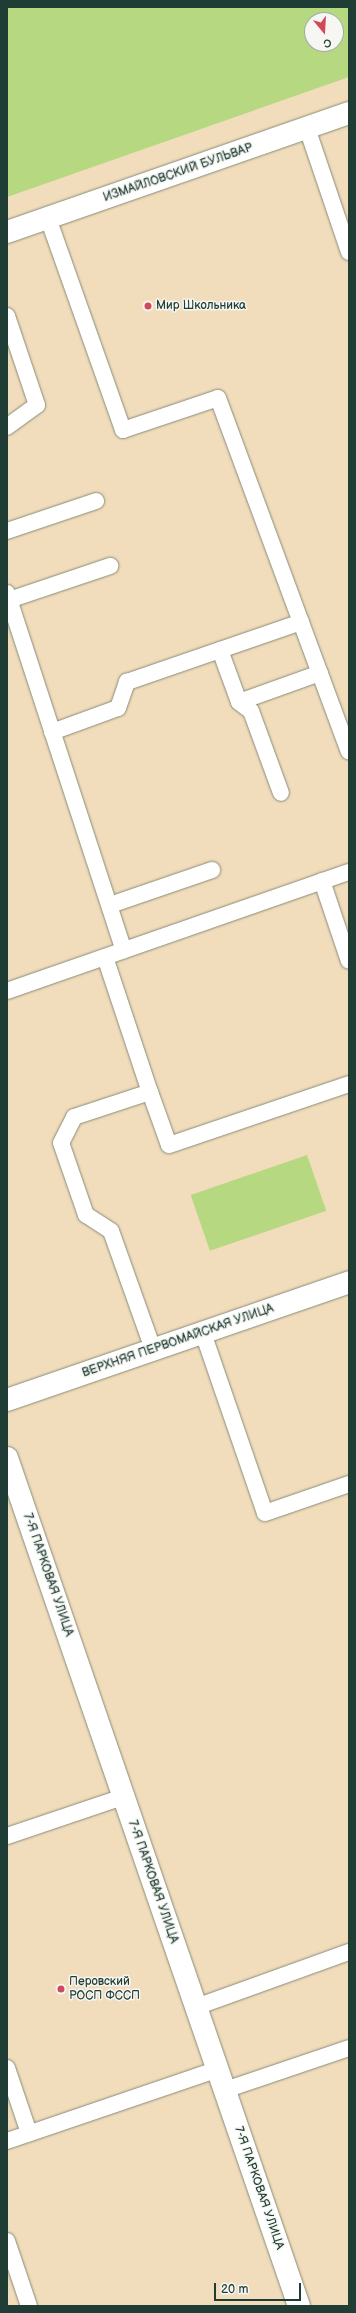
<!DOCTYPE html>
<html>
<head>
<meta charset="utf-8">
<style>
	body { margin:0 }
	#map { position:relative; width:356px; height:2313px; overflow:hidden; background:#f1dcbb; font-family:"Balsamiq Sans",sans-serif }
	div>[style] { position:absolute }
	.green>* { inset:0; background:#b6d880; transform-origin:0 0 }
	.roads { filter:drop-shadow(0 0 1px #888c78) drop-shadow(0 0 1px #888c78) }
	.lane>* { height:16px; margin:-8px; padding:0 8px; transform-origin:8px; border-radius:8px; background:#fff }
	.street>* { height:22px; margin:-11px; padding:0 11px; transform-origin:11px; border-radius:11px; background:#fff }
	.secondary>* { height:22px; margin:-11px; padding:0 11px; transform-origin:11px; border-radius:11px; background:#fff }
	.dots>* { width:11px; height:11px; translate:-50% -50%; box-sizing:border-box; border:2px solid #f6f6f2; border-radius:50% }
	span { translate:-50% -50%; white-space:nowrap; text-align:center; line-height:1.15; -webkit-text-stroke:3px #f6f6f2; paint-order:stroke }
	.street-label { font-size:12px; color:#1f3d34 }
	.poi-label { font-size:12px; color:#1f3d34 }
	.left { translate:0 -50%; text-align:left }
	.frame { position:absolute; inset:0; border:8px solid #1f3d34; pointer-events:none }
	.north { position:absolute; left:304px; top:12px; width:40px; height:40px; box-sizing:border-box; background:#f6f6f2; border:1px solid #a0aca6; border-radius:50%; rotate:162deg; font-size:11px; font-weight:700; line-height:16px; text-align:center; color:#1f3d34 }
	.north::after { content:''; display:block; margin:auto; width:14px; height:18px; background:#d1495b; clip-path:polygon(50% 0,100% 100%,50% 72%,0 100%) }
	.scale { position:absolute; left:214px; top:2283px; width:87px; height:18px; box-sizing:border-box; border:2px solid #1f3d34; border-top:0; padding-left:5px; font-size:12px; line-height:14px; white-space:nowrap; color:#1f3d34; -webkit-text-stroke:3px #f6f6f2; paint-order:stroke }
</style>
</head>
<body>
<div id="map">
	<div class="green">
		<i style="clip-path:polygon(evenodd,349px 7px,349px 77px,7px 197px,7px 8px,349px 7px,312px 20px,336px 20px,336px 44px,312px 44px,312px 20px)"></i>
		<i style="left:307px;top:1155px;width:59px;height:123px;rotate:71deg"></i>
	</div>
	<div class="roads">
		<div class="lane">
			<i style="left:307px;top:128px;width:131px;rotate:71.3deg"></i>
			<i style="left:48px;top:218px;width:225px;rotate:70.5deg"></i>
			<i style="left:123px;top:430px;width:100px;rotate:-18.6deg"></i>
			<i style="left:218px;top:398px;width:377px;rotate:69.7deg"></i>
			<i style="left:7px;top:316px;width:94px;rotate:71.4deg"></i>
			<i style="left:37px;top:405px;width:37px;rotate:144deg"></i>
			<i style="left:7px;top:531px;width:94px;rotate:-18.6deg"></i>
			<i style="left:7px;top:593px;width:376px;rotate:71.9deg"></i>
			<i style="left:9px;top:600px;width:107px;rotate:-18.6deg"></i>
			<i style="left:220px;top:650px;width:55px;rotate:69.9deg"></i>
			<i style="left:239px;top:702px;width:15px;rotate:37deg"></i>
			<i style="left:251px;top:711px;width:87px;rotate:69.9deg"></i>
			<i style="left:239px;top:702px;width:86px;rotate:-19.7deg"></i>
			<i style="left:52px;top:732px;width:70px;rotate:-20deg"></i>
			<i style="left:118px;top:708px;width:28px;rotate:-71deg"></i>
			<i style="left:127px;top:682px;width:184px;rotate:-19deg"></i>
			<i style="left:322px;top:881px;width:84px;rotate:71.4deg"></i>
			<i style="left:110px;top:905px;width:108px;rotate:-18.9deg"></i>
			<i style="left:105px;top:957px;width:142px;rotate:71.6deg"></i>
			<i style="left:7px;top:991px;width:362px;rotate:-19.2deg"></i>
			<i style="left:203px;top:1333px;width:190px;rotate:71deg"></i>
			<i style="left:265px;top:1513px;width:89px;rotate:-19deg"></i>
			<i style="left:153px;top:1349px;width:125px;rotate:-109.6deg"></i>
			<i style="left:111px;top:1231px;width:30px;rotate:-147deg"></i>
			<i style="left:86px;top:1215px;width:76px;rotate:-109.1deg"></i>
			<i style="left:61px;top:1143px;width:29px;rotate:-63deg"></i>
			<i style="left:74px;top:1117px;width:80px;rotate:-18.2deg"></i>
			<i style="left:150px;top:1092px;width:56px;rotate:70.3deg"></i>
			<i style="left:169px;top:1145px;width:190px;rotate:-18.7deg"></i>
			<i style="left:7px;top:1836px;width:122px;rotate:-18.6deg"></i>
			<i style="left:196px;top:2007px;width:163px;rotate:-19.8deg"></i>
			<i style="left:7px;top:2068px;width:69px;rotate:71.3deg"></i>
			<i style="left:225px;top:2090px;width:131px;rotate:-18.7deg"></i>
			<i style="left:7px;top:2141px;width:223px;rotate:-18.8deg"></i>
			<i style="left:7px;top:2241px;width:69px;rotate:71.3deg"></i>
		</div>
		<div class="street">
			<i style="left:7px;top:1400px;width:362px;rotate:-19deg"></i>
			<i style="left:7px;top:1458px;width:897px;rotate:71deg"></i>
		</div>
		<div class="secondary">
			<i style="left:7px;top:232px;width:362px;rotate:-19.2deg"></i>
		</div>
	</div>
	<div class="dots">
		<i style="left:148px;top:306px;background:#d1495b"></i>
		<i style="left:61px;top:1989px;background:#d1495b"></i>
	</div>
	<div class="street-label">
		<span style="left:178px;top:173px;rotate:-19deg">ИЗМАЙЛОВСКИЙ БУЛЬВАР</span>
		<span style="left:178px;top:1341px;rotate:-19deg">ВЕРХНЯЯ ПЕРВОМАЙСКАЯ УЛИЦА</span>
		<span style="left:48px;top:1575px;rotate:71deg">7-Я ПАРКОВАЯ УЛИЦА</span>
		<span style="left:153px;top:1882px;rotate:71deg">7-Я ПАРКОВАЯ УЛИЦА</span>
		<span style="left:259px;top:2188px;rotate:71deg">7-Я ПАРКОВАЯ УЛИЦА</span>
	</div>
	<div class="poi-label">
		<span class="left" style="left:156px;top:306px">Мир Школьника</span>
		<span class="left" style="left:69px;top:1989px">Перовский<br>РОСП ФССП</span>
	</div>
	<div class="frame"></div>
	<div class="north">С</div>
	<div class="scale">20 m</div>
</div>
</body>
</html>
